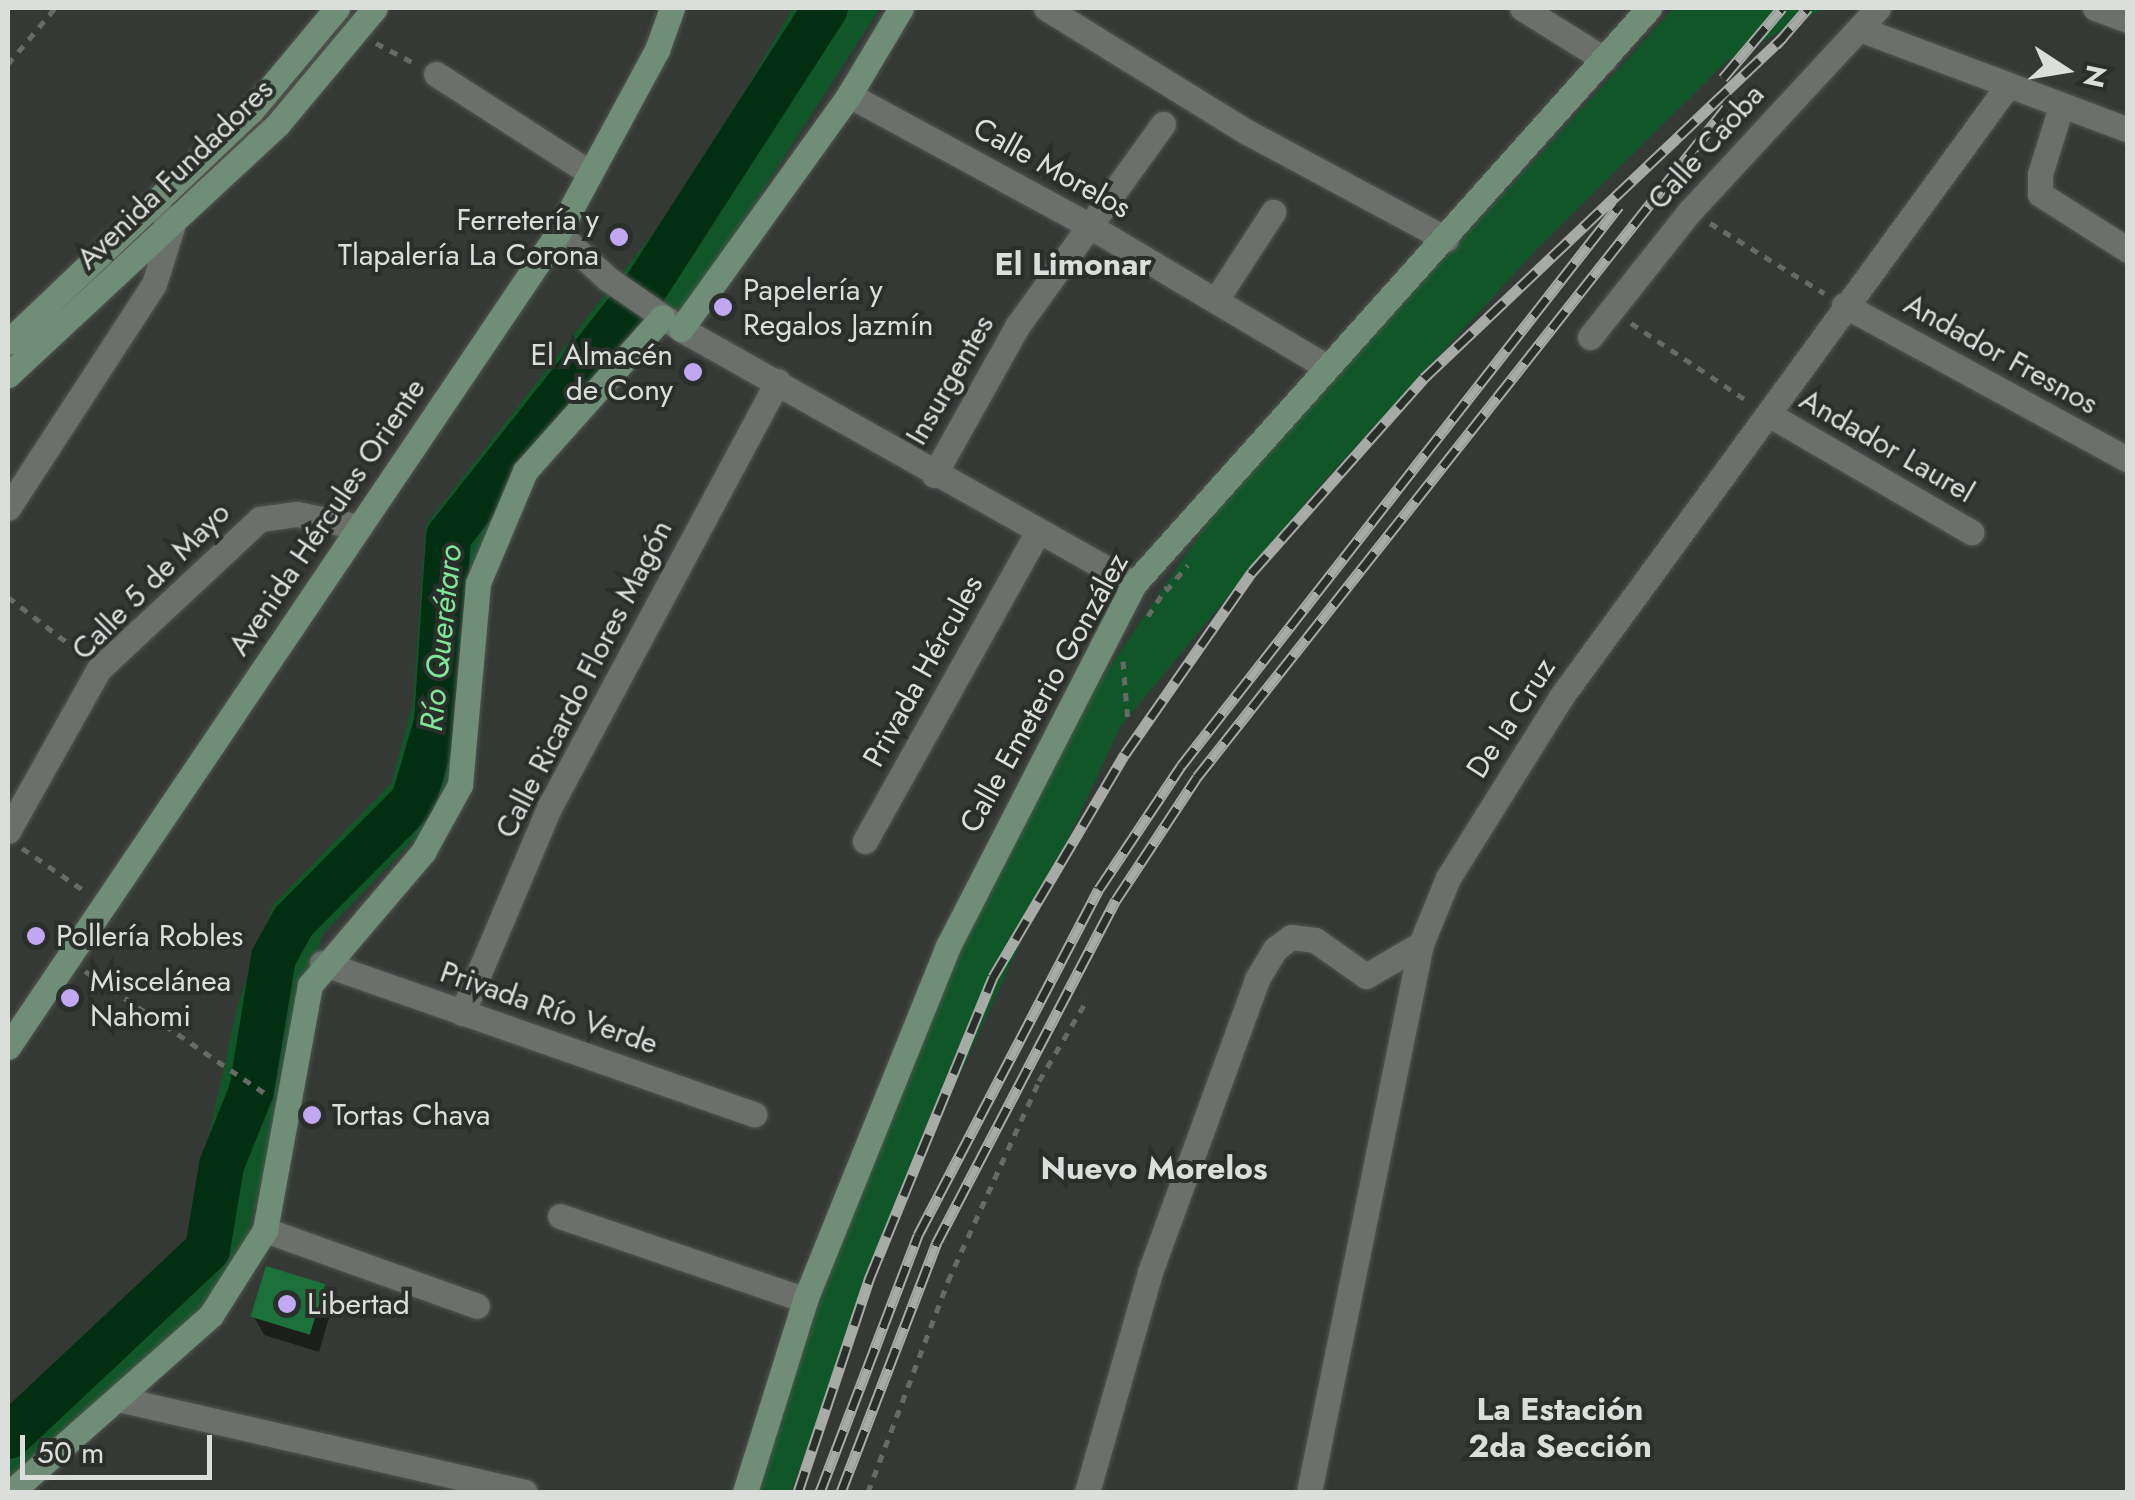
<!DOCTYPE html>
<html>
<head>
<meta charset="utf-8">
<style>
	body { margin:0 }
	#map { position:relative; width:2135px; height:1500px; overflow:hidden; background:#353936; font-family:Jost,sans-serif }
	div>[style] { position:absolute }
	.green>* { inset:0; background:#115629 }
	.shadow>* { inset:0; background:#0007 }
	.river>* { height:45px; margin:-22.5px; padding:0 22.5px; transform-origin:22.5px; border-radius:22.5px; background:#022f12 }
	.building>* { inset:0; background:#1c7039; transform-origin:0 0 }
	.path>* { height:5px; margin-top:-2.5px; transform-origin:0; background:repeating-linear-gradient(90deg,#676b68 0 8px,transparent 0 16px) }
	.roads { filter:drop-shadow(0 0 2px #525552) drop-shadow(0 0 2px #525552) }
	.street>* { height:25px; margin:-12.5px; padding:0 12.5px; transform-origin:12.5px; border-radius:12.5px; background:#6c706d }
	.secondary>* { height:25px; margin:-12.5px; padding:0 12.5px; transform-origin:12.5px; border-radius:12.5px; background:#708d77 }
	.rail>* { height:11px; margin-top:-5.5px; transform-origin:0; background:repeating-linear-gradient(90deg,#2b2f2c 0 22px,#a8aaa8 0 44px); box-sizing:border-box; border-block:2px solid #a8aaa8 }
	.dots>* { width:28px; height:28px; translate:-50% -50%; box-sizing:border-box; border:5px solid #2b2f2c; border-radius:50% }
	span { translate:-50% -50%; white-space:nowrap; text-align:center; line-height:1.15; -webkit-text-stroke:8px #2b2f2c; paint-order:stroke }
	.street-label { font-size:30px; color:#dcdedc }
	.poi-label { font-size:30px; color:#dcdedc }
	.right { translate:-100% -50%; text-align:right }
	.left { translate:0 -50%; text-align:left }
	.neighbourhood-label { font-size:32px; color:#dcdedc; font-weight:700 }
	.water-label { font-size:32px; color:#7de698; font-style:italic }
	.frame { position:absolute; inset:0; border:10px solid #dcdedc; pointer-events:none }
	.north { position:absolute; left:2015px; top:20px; width:100px; height:100px; -webkit-text-stroke:8px #2b2f2c; paint-order:stroke; rotate:102deg; font-size:28px; font-weight:700; line-height:40px; text-align:center; color:#dcdedc }
	.north::after { content:''; display:block; margin:auto; width:35px; height:45px; background:#dcdedc; clip-path:polygon(50% 0,100% 100%,50% 72%,0 100%) }
	.scale { position:absolute; left:20px; top:1435px; width:192px; height:45px; box-sizing:border-box; border:5px solid #dcdedc; border-top:0; padding-left:12px; font-size:30px; line-height:35px; white-space:nowrap; color:#dcdedc; -webkit-text-stroke:8px #2b2f2c; paint-order:stroke }
</style>
</head>
<body>
<div id="map">
	<div class="green">
		<i style="clip-path:polygon(793px 8px,880px 8px,685px 311px,501px 504px,457px 763px,435px 818px,322px 935px,246px 1244px,194px 1319px,8px 1492px,8px 1418px,186px 1241px,238px 1004px,273px 905px,391px 784px,413px 704px,426px 525px,689px 187px)"></i>
		<i style="clip-path:polygon(1674px 8px,1824px 8px,1728px 60px,1535px 251px,1317px 489px,1120px 727px,894px 1217px,791px 1492px,752px 1492px,881px 1132px,965px 940px,1088px 699px,1223px 500px)"></i>
	</div>
	<div class="shadow">
		<i style="clip-path:polygon(323px 1286px,333px 1304px,319px 1352px,264px 1335px,254px 1317px)"></i>
	</div>
	<div class="river">
		<i style="left:8px;top:1436px;width:273px;rotate:-43.2deg"></i>
		<i style="left:207px;top:1249px;width:85px;rotate:-80.5deg"></i>
		<i style="left:221px;top:1165px;width:81px;rotate:-68.2deg"></i>
		<i style="left:251px;top:1090px;width:135px;rotate:-80.6deg"></i>
		<i style="left:273px;top:957px;width:41px;rotate:-60.9deg"></i>
		<i style="left:293px;top:921px;width:170px;rotate:-45.2deg"></i>
		<i style="left:413px;top:800px;width:81px;rotate:-73.6deg"></i>
		<i style="left:436px;top:722px;width:186px;rotate:-86.3deg"></i>
		<i style="left:448px;top:536px;width:314px;rotate:-51.6deg"></i>
		<i style="left:643px;top:290px;width:336px;rotate:-57.2deg"></i>
	</div>
	<div class="building">
		<i style="left:266px;top:1266px;width:62px;height:53px;rotate:17deg"></i>
	</div>
	<div class="path">
		<i style="left:376px;top:43px;width:45px;rotate:27.7deg"></i>
		<i style="left:8px;top:64px;width:73px;rotate:-50deg"></i>
		<i style="left:1710px;top:223px;width:134px;rotate:31.6deg"></i>
		<i style="left:1631px;top:323px;width:138px;rotate:33.8deg"></i>
		<i style="left:1166px;top:591px;width:34px;rotate:-50deg"></i>
		<i style="left:8px;top:597px;width:93px;rotate:37.6deg"></i>
		<i style="left:1148px;top:616px;width:35px;rotate:-57deg"></i>
		<i style="left:1123px;top:661px;width:62px;rotate:85.4deg"></i>
		<i style="left:22px;top:848px;width:74px;rotate:34.5deg"></i>
		<i style="left:85px;top:971px;width:219px;rotate:34.2deg"></i>
		<i style="left:868px;top:1492px;width:226px;rotate:-69.2deg"></i>
		<i style="left:948px;top:1281px;width:220px;rotate:-65.5deg"></i>
		<i style="left:1039px;top:1081px;width:96px;rotate:-59.4deg"></i>
	</div>
	<div class="roads">
		<div class="street">
			<i style="left:1046px;top:8px;width:236px;rotate:31.7deg"></i>
			<i style="left:1247px;top:132px;width:226px;rotate:28.3deg"></i>
			<i style="left:1522px;top:8px;width:97px;rotate:31.9deg"></i>
			<i style="left:2095px;top:8px;width:35px;rotate:20deg"></i>
			<i style="left:1860px;top:29px;width:286px;rotate:20.6deg"></i>
			<i style="left:436px;top:74px;width:179px;rotate:32.7deg"></i>
			<i style="left:849px;top:95px;width:272px;rotate:28.5deg"></i>
			<i style="left:1088px;top:225px;width:274px;rotate:30.7deg"></i>
			<i style="left:2061px;top:107px;width:70px;rotate:107.4deg"></i>
			<i style="left:2040px;top:174px;width:20px;rotate:90deg"></i>
			<i style="left:2040px;top:194px;width:104px;rotate:32.5deg"></i>
			<i style="left:558px;top:233px;width:68px;rotate:42.6deg"></i>
			<i style="left:608px;top:279px;width:88px;rotate:34.4deg"></i>
			<i style="left:681px;top:329px;width:520px;rotate:29.38deg"></i>
			<i style="left:1217px;top:298px;width:103px;rotate:-56.9deg"></i>
			<i style="left:1844px;top:305px;width:324px;rotate:28.6deg"></i>
			<i style="left:1590px;top:337px;width:161px;rotate:-51.6deg"></i>
			<i style="left:1690px;top:211px;width:277px;rotate:-47.2deg"></i>
			<i style="left:1770px;top:415px;width:233px;rotate:30.2deg"></i>
			<i style="left:934px;top:475px;width:172px;rotate:-60.8deg"></i>
			<i style="left:1018px;top:325px;width:248px;rotate:-54.2deg"></i>
			<i style="left:8px;top:508px;width:267px;rotate:-56.9deg"></i>
			<i style="left:154px;top:284px;width:60px;rotate:-72.5deg"></i>
			<i style="left:172px;top:227px;width:14px;rotate:-126deg"></i>
			<i style="left:8px;top:831px;width:186px;rotate:-60.7deg"></i>
			<i style="left:99px;top:669px;width:220px;rotate:-43deg"></i>
			<i style="left:260px;top:519px;width:37px;rotate:-8deg"></i>
			<i style="left:297px;top:514px;width:64px;rotate:11.7deg"></i>
			<i style="left:865px;top:841px;width:353px;rotate:-60.8deg"></i>
			<i style="left:322px;top:963px;width:458px;rotate:19.3deg"></i>
			<i style="left:462px;top:1013px;width:225px;rotate:-67deg"></i>
			<i style="left:550px;top:806px;width:482px;rotate:-61.8deg"></i>
			<i style="left:560px;top:1216px;width:259px;rotate:18.9deg"></i>
			<i style="left:265px;top:1230px;width:225px;rotate:19.7deg"></i>
			<i style="left:123px;top:1400px;width:412px;rotate:12.9deg"></i>
			<i style="left:1087px;top:1492px;width:229px;rotate:-74deg"></i>
			<i style="left:1150px;top:1272px;width:312px;rotate:-69.9deg"></i>
			<i style="left:1257px;top:979px;width:35px;rotate:-59deg"></i>
			<i style="left:1275px;top:949px;width:20px;rotate:-37deg"></i>
			<i style="left:1291px;top:937px;width:24px;rotate:7deg"></i>
			<i style="left:1315px;top:940px;width:62px;rotate:35.2deg"></i>
			<i style="left:1366px;top:976px;width:64px;rotate:-30.2deg"></i>
			<i style="left:1309px;top:1492px;width:559px;rotate:-78.45deg"></i>
			<i style="left:1421px;top:944px;width:71px;rotate:-67.8deg"></i>
			<i style="left:1448px;top:878px;width:213px;rotate:-58deg"></i>
			<i style="left:1561px;top:697px;width:754px;rotate:-53.84deg"></i>
		</div>
		<div class="secondary">
			<i style="left:681px;top:329px;width:288px;rotate:-54.3deg"></i>
			<i style="left:849px;top:95px;width:101px;rotate:-59.1deg"></i>
			<i style="left:8px;top:342px;width:337px;rotate:-43.6deg"></i>
			<i style="left:252px;top:110px;width:133px;rotate:-50.2deg"></i>
			<i style="left:8px;top:375px;width:369px;rotate:-42.9deg"></i>
			<i style="left:278px;top:124px;width:151px;rotate:-50.1deg"></i>
			<i style="left:8px;top:1047px;width:982px;rotate:-55.95deg"></i>
			<i style="left:558px;top:233px;width:208px;rotate:-61.6deg"></i>
			<i style="left:657px;top:50px;width:45px;rotate:-70.3deg"></i>
			<i style="left:11px;top:1492px;width:267px;rotate:-41.5deg"></i>
			<i style="left:211px;top:1315px;width:101px;rotate:-57.6deg"></i>
			<i style="left:265px;top:1230px;width:249px;rotate:-79.6deg"></i>
			<i style="left:310px;top:985px;width:175px;rotate:-49.6deg"></i>
			<i style="left:423px;top:852px;width:77px;rotate:-61.1deg"></i>
			<i style="left:460px;top:785px;width:203px;rotate:-84.9deg"></i>
			<i style="left:478px;top:583px;width:121px;rotate:-67.2deg"></i>
			<i style="left:525px;top:471px;width:206px;rotate:-48.3deg"></i>
			<i style="left:745px;top:1492px;width:201px;rotate:-72.6deg"></i>
			<i style="left:805px;top:1300px;width:382px;rotate:-68deg"></i>
			<i style="left:948px;top:946px;width:407px;rotate:-62.8deg"></i>
			<i style="left:1134px;top:584px;width:773px;rotate:-48.2deg"></i>
		</div>
	</div>
	<div class="rail">
		<i style="left:1776px;top:45px;width:49px;rotate:-49.1deg"></i>
		<i style="left:1723px;top:78px;width:92px;rotate:-49.9deg"></i>
		<i style="left:798px;top:1492px;width:227px;rotate:-71.5deg"></i>
		<i style="left:870px;top:1277px;width:324px;rotate:-67.7deg"></i>
		<i style="left:993px;top:977px;width:259px;rotate:-59.4deg"></i>
		<i style="left:1125px;top:754px;width:222px;rotate:-55.1deg"></i>
		<i style="left:1252px;top:572px;width:259px;rotate:-48.4deg"></i>
		<i style="left:1424px;top:378px;width:495px;rotate:-43.5deg"></i>
		<i style="left:820px;top:1492px;width:275px;rotate:-69.1deg"></i>
		<i style="left:918px;top:1235px;width:390px;rotate:-62.4deg"></i>
		<i style="left:1099px;top:889px;width:148px;rotate:-56.3deg"></i>
		<i style="left:1181px;top:766px;width:711px;rotate:-51.97deg"></i>
		<i style="left:841px;top:1492px;width:266px;rotate:-69deg"></i>
		<i style="left:936px;top:1244px;width:388px;rotate:-62.4deg"></i>
		<i style="left:1116px;top:900px;width:147px;rotate:-56.6deg"></i>
		<i style="left:1197px;top:777px;width:853px;rotate:-51.67deg"></i>
	</div>
	<div class="dots">
		<i style="left:619px;top:237px;background:#c2a7f2"></i>
		<i style="left:723px;top:307px;background:#c2a7f2"></i>
		<i style="left:693px;top:372px;background:#c2a7f2"></i>
		<i style="left:36px;top:936px;background:#c2a7f2"></i>
		<i style="left:70px;top:998px;background:#c2a7f2"></i>
		<i style="left:312px;top:1115px;background:#c2a7f2"></i>
		<i style="left:287px;top:1304px;background:#c2a7f2"></i>
	</div>
	<div class="street-label">
		<span style="left:1706px;top:147px;rotate:-48deg">Calle Caoba</span>
		<span style="left:1052px;top:168px;rotate:29deg">Calle Morelos</span>
		<span style="left:175px;top:174px;rotate:-44deg">Avenida Fundadores</span>
		<span style="left:2001px;top:354px;rotate:29deg">Andador Fresnos</span>
		<span style="left:950px;top:380px;rotate:-60deg">Insurgentes</span>
		<span style="left:1887px;top:446px;rotate:30deg">Andador Laurel</span>
		<span style="left:327px;top:517px;rotate:-56deg">Avenida Hércules Oriente</span>
		<span style="left:151px;top:581px;rotate:-45deg">Calle 5 de Mayo</span>
		<span style="left:923px;top:671px;rotate:-61deg">Privada Hércules</span>
		<span style="left:584px;top:679px;rotate:-63deg">Calle Ricardo Flores Magón</span>
		<span style="left:1044px;top:693px;rotate:-61deg">Calle Emeterio González</span>
		<span style="left:1511px;top:718px;rotate:-57deg">De la Cruz</span>
		<span style="left:549px;top:1008px;rotate:19deg">Privada Río Verde</span>
	</div>
	<div class="poi-label">
		<span class="right" style="left:599px;top:237px">Ferretería y<br>Tlapalería La Corona</span>
		<span class="left" style="left:743px;top:307px">Papelería y<br>Regalos Jazmín</span>
		<span class="right" style="left:673px;top:372px">El Almacén<br>de Cony</span>
		<span class="left" style="left:56px;top:936px">Pollería Robles</span>
		<span class="left" style="left:90px;top:998px">Miscelánea<br>Nahomi</span>
		<span class="left" style="left:332px;top:1115px">Tortas Chava</span>
		<span class="left" style="left:307px;top:1304px">Libertad</span>
	</div>
	<div class="neighbourhood-label">
		<span style="left:1073px;top:264px">El Limonar</span>
		<span style="left:1154px;top:1168px">Nuevo Morelos</span>
		<span style="left:1560px;top:1428px">La Estación<br>2da Sección</span>
	</div>
	<div class="water-label">
		<span style="left:441px;top:638px;rotate:-84deg">Río Querétaro</span>
	</div>
	<div class="frame"></div>
	<div class="north">N</div>
	<div class="scale">50 m</div>
</div>
</body>
</html>
